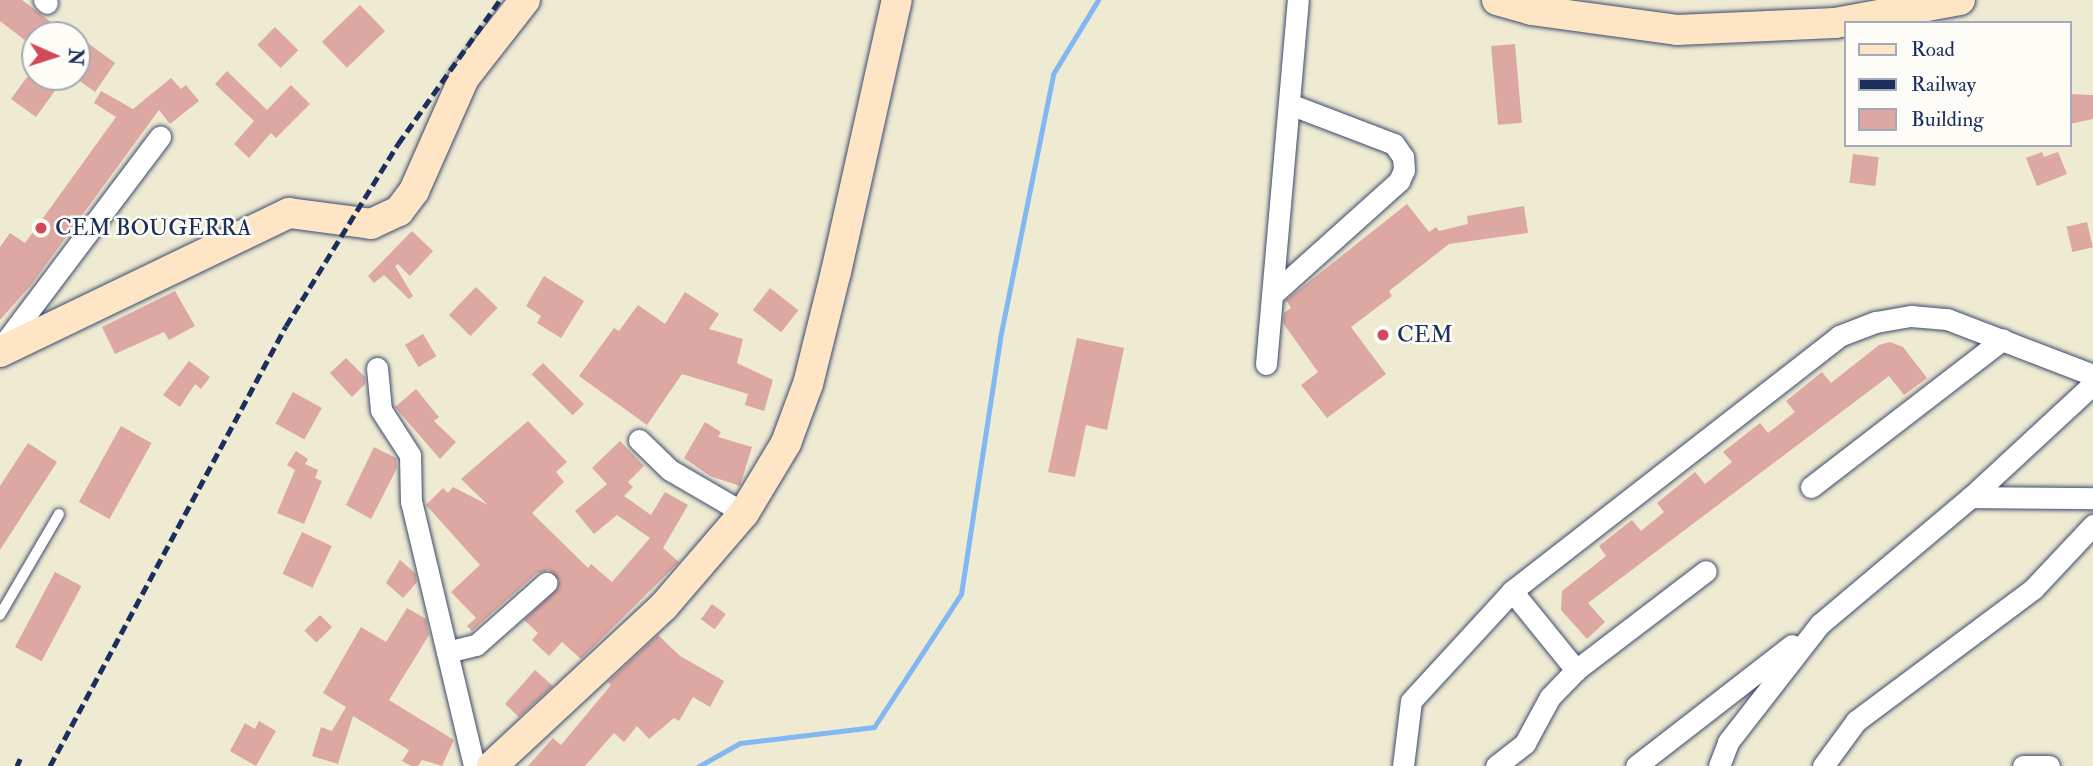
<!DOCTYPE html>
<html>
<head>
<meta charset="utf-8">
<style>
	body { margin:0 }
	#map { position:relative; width:2093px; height:766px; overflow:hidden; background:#efead2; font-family:"IM FELL Double Pica",serif }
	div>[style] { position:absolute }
	.stream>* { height:5px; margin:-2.5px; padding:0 2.5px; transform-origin:2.5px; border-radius:2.5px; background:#83b7f1 }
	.building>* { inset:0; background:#dda8a1; transform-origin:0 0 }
	.roads { filter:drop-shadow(0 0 2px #3b4b6f) drop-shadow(0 0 2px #3b4b6f) }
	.lane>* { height:10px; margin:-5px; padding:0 5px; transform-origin:5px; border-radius:5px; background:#fff }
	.street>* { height:21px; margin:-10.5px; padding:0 10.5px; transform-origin:10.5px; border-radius:10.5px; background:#fff }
	.secondary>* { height:30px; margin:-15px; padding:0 15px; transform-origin:15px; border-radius:15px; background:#fde5c5 }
	.rail>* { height:5px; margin-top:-2.5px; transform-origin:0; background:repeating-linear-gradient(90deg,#1b2f5e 0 10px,transparent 0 15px) }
	.dots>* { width:19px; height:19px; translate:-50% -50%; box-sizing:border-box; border:4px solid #fdfcf7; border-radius:50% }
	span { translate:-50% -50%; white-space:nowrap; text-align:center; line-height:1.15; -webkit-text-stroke:5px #fdfcf7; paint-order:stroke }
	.poi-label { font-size:23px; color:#1b2f5e }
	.left { translate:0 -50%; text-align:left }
	.legend { position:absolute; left:1844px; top:21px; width:228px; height:126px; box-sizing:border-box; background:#fdfcf7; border:2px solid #a3aaba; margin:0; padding:9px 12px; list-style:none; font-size:21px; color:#1b2f5e }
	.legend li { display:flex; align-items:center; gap:14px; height:35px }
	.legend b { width:35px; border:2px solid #a3aaba }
	.north { position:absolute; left:21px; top:21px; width:70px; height:70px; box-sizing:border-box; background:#fdfcf7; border:2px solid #a3aaba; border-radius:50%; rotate:93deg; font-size:19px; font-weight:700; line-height:28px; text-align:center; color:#1b2f5e }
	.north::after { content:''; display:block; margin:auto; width:24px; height:32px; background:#d1495b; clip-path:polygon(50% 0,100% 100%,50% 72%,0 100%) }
</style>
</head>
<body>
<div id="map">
	<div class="stream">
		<i style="left:699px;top:766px;width:47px;rotate:-29.3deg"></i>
		<i style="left:740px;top:743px;width:135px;rotate:-6.8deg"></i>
		<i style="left:874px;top:727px;width:159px;rotate:-56.8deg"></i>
		<i style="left:961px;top:594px;width:259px;rotate:-81.3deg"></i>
		<i style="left:1000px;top:338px;width:269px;rotate:-78.6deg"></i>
		<i style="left:1053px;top:74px;width:87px;rotate:-58.7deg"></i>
	</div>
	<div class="building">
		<i style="clip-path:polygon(0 0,22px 0,68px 35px,35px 35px,35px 48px,0 21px)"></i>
		<i style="left:360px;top:5px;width:36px;height:53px;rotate:46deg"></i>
		<i style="left:275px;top:27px;width:33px;height:25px;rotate:45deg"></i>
		<i style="clip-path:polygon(77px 35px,115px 63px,95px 92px,77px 79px)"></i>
		<i style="left:1515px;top:44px;width:79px;height:24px;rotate:85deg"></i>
		<i style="clip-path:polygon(227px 71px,267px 110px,291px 85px,310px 104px,276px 138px,271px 133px,249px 158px,234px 144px,254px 121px,215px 84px)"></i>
		<i style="clip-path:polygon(27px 77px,65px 77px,36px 117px,11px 99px)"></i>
		<i style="clip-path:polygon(171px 78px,181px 89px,186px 85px,199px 101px,170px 124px,159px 110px,31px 285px,0 320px,0 247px,10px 233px,25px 243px,116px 117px,94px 103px,101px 91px,133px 109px)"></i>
		<i style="clip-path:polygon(2070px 94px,2093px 95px,2093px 119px,2070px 124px)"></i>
		<i style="clip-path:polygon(2042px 152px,2044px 157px,2058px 152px,2067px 174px,2037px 186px,2026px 158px)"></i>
		<i style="left:1853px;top:154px;width:26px;height:29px;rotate:7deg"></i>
		<i style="clip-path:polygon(1407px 204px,1429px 232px,1436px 227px,1439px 231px,1468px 224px,1467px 216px,1524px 206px,1528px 233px,1449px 244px,1389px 291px,1392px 296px,1351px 327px,1386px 374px,1327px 418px,1301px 385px,1318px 372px,1283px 323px,1284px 313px,1291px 308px,1286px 300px)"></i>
		<i style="left:2087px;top:222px;width:26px;height:21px;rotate:77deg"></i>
		<i style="clip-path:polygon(412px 231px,433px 251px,410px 276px,398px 264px,395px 266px,413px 296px,409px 299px,384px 275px,374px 283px,368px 276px)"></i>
		<i style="clip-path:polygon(544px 276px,584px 301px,561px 338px,537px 323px,541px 316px,526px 306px)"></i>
		<i style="left:476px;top:287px;width:30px;height:39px;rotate:44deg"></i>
		<i style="left:770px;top:288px;width:36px;height:28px;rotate:38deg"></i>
		<i style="clip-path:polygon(175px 291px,195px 326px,169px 340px,164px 332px,115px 354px,102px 327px)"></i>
		<i style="clip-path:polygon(685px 292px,719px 314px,709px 329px,743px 339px,737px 363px,773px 380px,764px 411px,745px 405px,748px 394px,682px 374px,647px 425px,579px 376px,614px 328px,619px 331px,638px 305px,665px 324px)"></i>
		<i style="left:423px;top:334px;width:26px;height:21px;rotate:59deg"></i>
		<i style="clip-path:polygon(1077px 338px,1124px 348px,1107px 430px,1086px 425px,1075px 477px,1048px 472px)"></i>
		<i style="clip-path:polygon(1890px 342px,1903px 347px,1927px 378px,1904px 395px,1889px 376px,1588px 603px,1605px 622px,1587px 639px,1561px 610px,1562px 591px,1606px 556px,1599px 546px,1632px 520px,1641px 531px,1664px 512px,1657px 503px,1695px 472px,1705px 484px,1732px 462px,1723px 452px,1760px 423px,1768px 433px,1795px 412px,1786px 401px,1822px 372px,1831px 383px,1879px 345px)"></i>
		<i style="clip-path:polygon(346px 358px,365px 377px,365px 384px,352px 397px,330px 373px)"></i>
		<i style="clip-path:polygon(189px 361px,210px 377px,201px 389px,195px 384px,180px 407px,163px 395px)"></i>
		<i style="left:543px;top:363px;width:58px;height:16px;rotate:45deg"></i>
		<i style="clip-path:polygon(416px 389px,439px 417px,434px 421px,456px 442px,440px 459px,395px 407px)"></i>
		<i style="left:293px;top:392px;width:33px;height:36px;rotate:29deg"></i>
		<i style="clip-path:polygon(528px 421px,567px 462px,556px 472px,564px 482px,532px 513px,588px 568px,591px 564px,612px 582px,650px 538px,617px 515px,594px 534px,575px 511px,607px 484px,592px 468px,620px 441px,644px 466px,628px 482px,633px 487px,624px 496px,651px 515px,665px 492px,688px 505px,663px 548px,679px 562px,581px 659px,562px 642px,549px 656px,532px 640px,538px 633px,524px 620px,558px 588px,559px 580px,549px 570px,537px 573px,472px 631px,467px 626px,476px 618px,451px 592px,480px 565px,426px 505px,443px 488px,448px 493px,453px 487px,488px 505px,461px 479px)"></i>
		<i style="clip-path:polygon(705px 422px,721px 432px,718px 437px,752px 447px,740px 486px,710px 476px,684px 458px)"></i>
		<i style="left:121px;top:426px;width:35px;height:87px;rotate:29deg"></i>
		<i style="clip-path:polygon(28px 443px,57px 462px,0 550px,0 486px)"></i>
		<i style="clip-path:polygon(374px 447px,396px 458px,397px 468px,371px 519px,346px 505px)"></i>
		<i style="clip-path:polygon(296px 451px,308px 459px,305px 464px,318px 470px,315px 478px,322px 481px,304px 524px,277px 513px,295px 470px,287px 465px)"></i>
		<i style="left:302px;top:532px;width:33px;height:46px;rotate:25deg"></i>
		<i style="clip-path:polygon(400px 560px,415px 573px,417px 582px,403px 598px,386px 583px)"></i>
		<i style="left:55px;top:572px;width:30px;height:85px;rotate:28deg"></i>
		<i style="left:712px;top:604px;width:17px;height:19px;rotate:36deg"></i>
		<i style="clip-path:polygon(407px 608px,426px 619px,429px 635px,389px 700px,454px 740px,442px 766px,422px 760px,418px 766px,411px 766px,402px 761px,409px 750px,353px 716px,338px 764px,312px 756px,321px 727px,332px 731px,346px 707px,323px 693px,361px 627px,386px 642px)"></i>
		<i style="left:320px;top:615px;width:17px;height:22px;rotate:45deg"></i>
		<i style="clip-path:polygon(658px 635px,680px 656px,724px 681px,710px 707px,693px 697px,679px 721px,674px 718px,649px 739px,637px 726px,624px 742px,614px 733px,585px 766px,528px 766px,553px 738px,561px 745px,611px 685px,608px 682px)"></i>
		<i style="clip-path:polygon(535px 670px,553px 686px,519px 717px,505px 704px)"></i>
		<i style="clip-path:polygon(259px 721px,276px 731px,256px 766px,230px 751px,245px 723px,255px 729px)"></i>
	</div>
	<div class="roads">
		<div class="lane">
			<i style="left:0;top:615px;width:117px;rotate:-59.7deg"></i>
		</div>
		<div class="street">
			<i style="left:44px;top:0;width:4px;rotate:45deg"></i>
			<i style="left:1272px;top:295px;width:171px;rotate:-41.9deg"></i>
			<i style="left:1399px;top:181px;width:12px;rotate:-66deg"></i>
			<i style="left:1404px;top:170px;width:13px;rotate:-94deg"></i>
			<i style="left:1403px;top:157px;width:16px;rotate:-125deg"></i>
			<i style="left:1394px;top:144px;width:112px;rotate:-159.1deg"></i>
			<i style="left:0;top:349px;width:266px;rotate:-53deg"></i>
			<i style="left:1266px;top:364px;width:365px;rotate:-85deg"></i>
			<i style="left:377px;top:368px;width:42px;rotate:84.6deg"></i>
			<i style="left:381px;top:410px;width:54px;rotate:57.2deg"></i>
			<i style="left:410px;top:455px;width:46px;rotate:88.8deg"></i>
			<i style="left:411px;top:501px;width:272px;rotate:76.6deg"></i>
			<i style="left:639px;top:440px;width:43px;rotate:44.1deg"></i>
			<i style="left:670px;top:470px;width:86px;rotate:30.2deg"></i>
			<i style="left:1811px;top:487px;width:242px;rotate:-37.6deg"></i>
			<i style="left:1971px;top:497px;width:122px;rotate:0.5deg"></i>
			<i style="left:1512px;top:591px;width:102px;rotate:51deg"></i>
			<i style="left:447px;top:652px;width:30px;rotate:-14deg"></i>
			<i style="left:476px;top:645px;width:94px;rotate:-41.5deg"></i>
			<i style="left:1403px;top:766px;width:65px;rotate:-83deg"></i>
			<i style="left:1411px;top:701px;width:149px;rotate:-47.4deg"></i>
			<i style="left:1512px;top:591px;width:415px;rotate:-37.9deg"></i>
			<i style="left:1839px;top:336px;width:40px;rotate:-21deg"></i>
			<i style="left:1876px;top:322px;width:36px;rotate:-10deg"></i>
			<i style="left:1911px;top:316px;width:36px;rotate:5deg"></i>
			<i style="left:1947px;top:319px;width:156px;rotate:21deg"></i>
			<i style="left:1496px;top:766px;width:37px;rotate:-38deg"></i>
			<i style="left:1525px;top:743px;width:52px;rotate:-61.5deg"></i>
			<i style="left:1550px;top:697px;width:37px;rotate:-46deg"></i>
			<i style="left:1576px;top:670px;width:163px;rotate:-37.3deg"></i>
			<i style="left:1636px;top:766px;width:197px;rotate:-37.8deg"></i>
			<i style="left:1719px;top:766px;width:26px;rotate:-69deg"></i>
			<i style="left:1728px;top:742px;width:150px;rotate:-52.1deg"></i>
			<i style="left:1820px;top:624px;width:197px;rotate:-40.1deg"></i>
			<i style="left:1971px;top:497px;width:166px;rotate:-42.8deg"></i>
			<i style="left:1823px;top:766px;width:56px;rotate:-53.7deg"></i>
			<i style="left:1856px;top:721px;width:221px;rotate:-36.7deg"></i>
			<i style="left:2033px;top:589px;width:88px;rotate:-46.8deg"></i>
			<i style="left:2023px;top:766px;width:26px"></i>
		</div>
		<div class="secondary">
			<i style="left:1497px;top:0;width:35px;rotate:16deg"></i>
			<i style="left:1531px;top:10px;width:147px;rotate:7.8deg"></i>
			<i style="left:1677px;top:30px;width:158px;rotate:-2.5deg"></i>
			<i style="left:1835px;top:23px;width:127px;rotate:-10.4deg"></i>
			<i style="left:0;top:352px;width:321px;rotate:-25.7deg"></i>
			<i style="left:289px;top:213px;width:83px;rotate:7.6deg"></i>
			<i style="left:371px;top:224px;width:31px;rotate:-25deg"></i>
			<i style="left:399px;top:211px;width:25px;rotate:-53deg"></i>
			<i style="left:414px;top:191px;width:124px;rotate:-66.1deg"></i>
			<i style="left:464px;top:78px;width:99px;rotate:-52deg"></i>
			<i style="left:492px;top:766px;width:235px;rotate:-42.9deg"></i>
			<i style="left:664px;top:606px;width:123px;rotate:-49.3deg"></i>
			<i style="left:744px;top:513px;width:82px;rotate:-59deg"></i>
			<i style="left:786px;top:443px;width:63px;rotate:-69.6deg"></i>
			<i style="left:808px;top:384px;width:115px;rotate:-76deg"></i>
			<i style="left:836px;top:272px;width:279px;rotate:-77.4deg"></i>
		</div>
	</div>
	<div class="rail">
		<i style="left:17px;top:766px;width:8px;rotate:-67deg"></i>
		<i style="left:50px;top:766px;width:499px;rotate:-61.8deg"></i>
		<i style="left:286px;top:326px;width:214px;rotate:-58.4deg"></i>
		<i style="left:398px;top:144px;width:176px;rotate:-54.7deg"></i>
	</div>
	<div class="dots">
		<i style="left:41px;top:228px;background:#d1495b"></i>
		<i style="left:1383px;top:335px;background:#d1495b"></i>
	</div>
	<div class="poi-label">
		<span class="left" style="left:55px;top:228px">CEM BOUGERRA</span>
		<span class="left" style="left:1397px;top:335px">CEM</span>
	</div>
	<ul class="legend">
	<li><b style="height:9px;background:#fde5c5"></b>Road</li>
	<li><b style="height:9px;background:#1b2f5e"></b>Railway</li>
	<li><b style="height:19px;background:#dda8a1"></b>Building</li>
	</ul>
	<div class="north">N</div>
</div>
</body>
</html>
